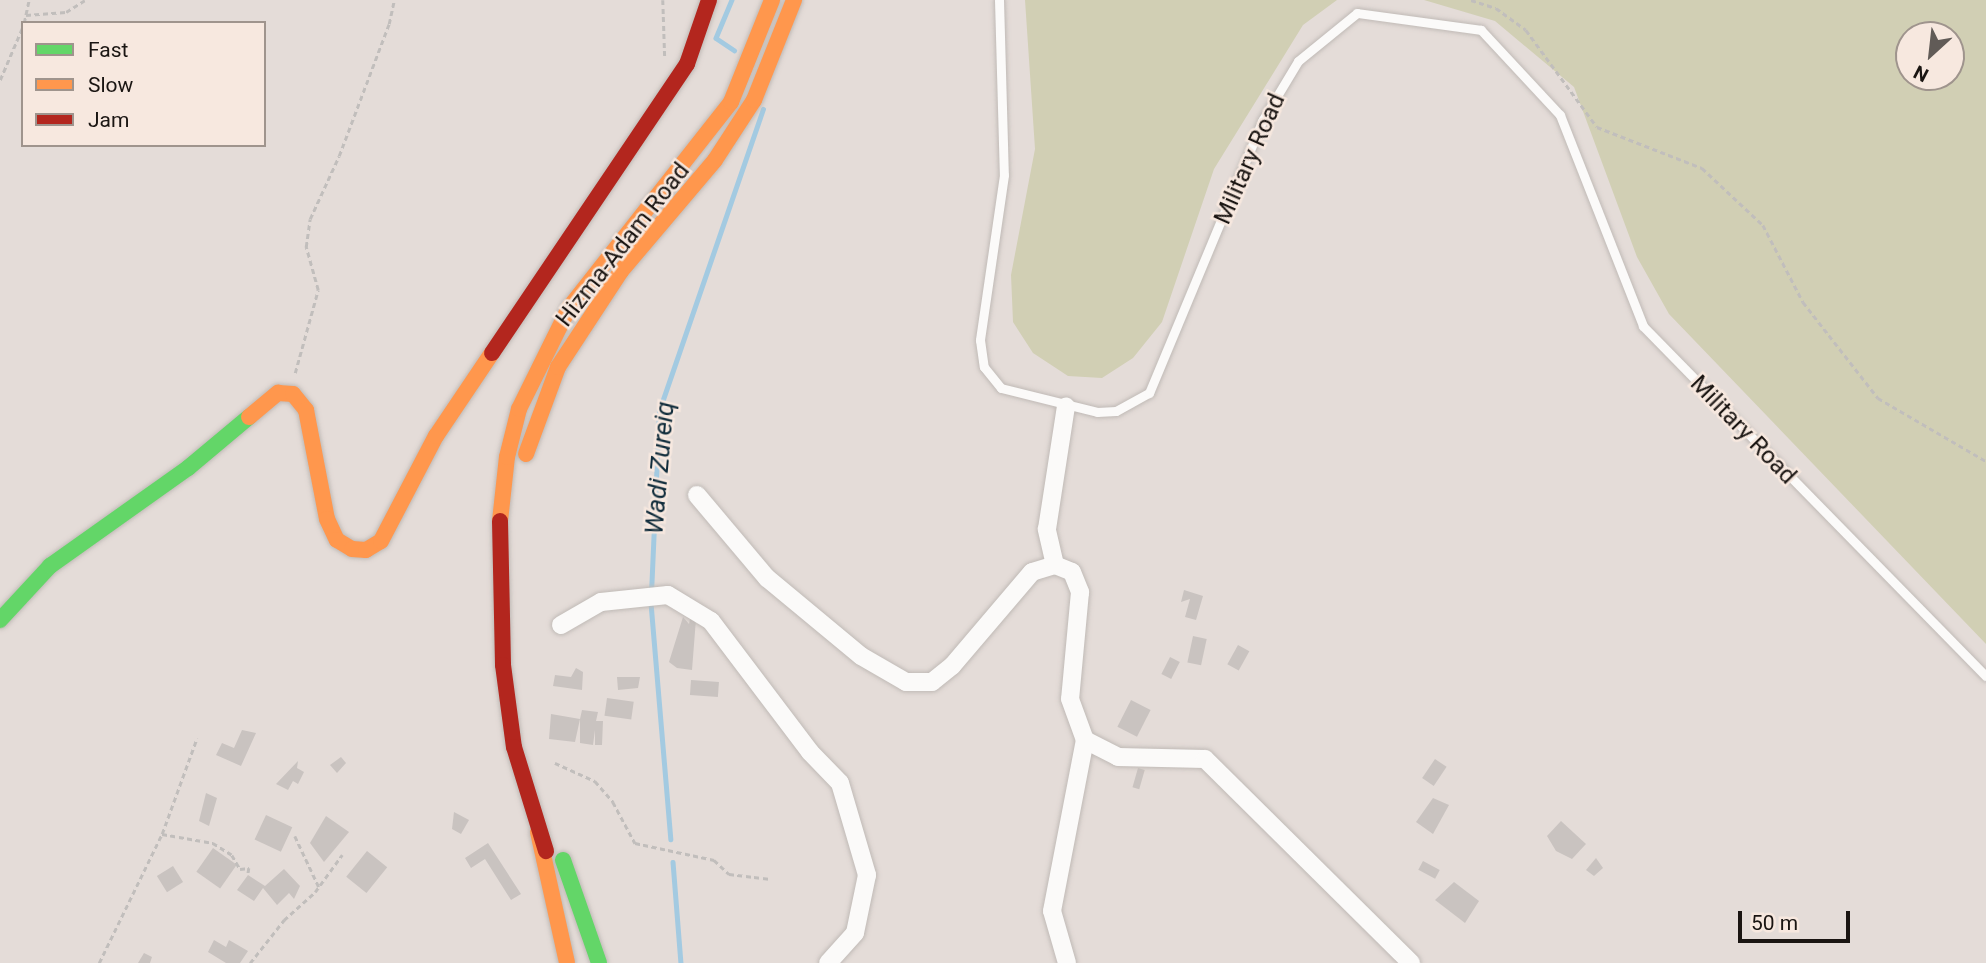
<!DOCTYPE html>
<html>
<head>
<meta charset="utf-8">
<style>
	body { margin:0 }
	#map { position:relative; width:1986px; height:963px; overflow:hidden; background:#e4dcd8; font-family:Roboto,sans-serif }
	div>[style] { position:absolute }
	.green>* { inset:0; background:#d1cfb4 }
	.stream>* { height:4.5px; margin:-2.25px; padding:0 2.25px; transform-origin:2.25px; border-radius:2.25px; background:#a3cae1 }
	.building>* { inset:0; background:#c9c3c0; transform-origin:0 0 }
	.path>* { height:2.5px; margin-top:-1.25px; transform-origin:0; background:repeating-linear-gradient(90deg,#c1bebc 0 5px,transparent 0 8.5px) }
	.roads { filter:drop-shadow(0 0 2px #c0bab6) drop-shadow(0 0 2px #c0bab6) }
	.lane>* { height:9px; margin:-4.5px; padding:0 4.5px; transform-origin:4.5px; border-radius:4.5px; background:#fbfaf9 }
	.street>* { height:18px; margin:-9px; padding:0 9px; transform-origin:9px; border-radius:9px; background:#fbfaf9 }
	.fast>* { height:16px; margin:-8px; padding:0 8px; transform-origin:8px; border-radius:8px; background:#63d668 }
	.slow>* { height:16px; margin:-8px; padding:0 8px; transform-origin:8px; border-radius:8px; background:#ff974d }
	.jam>* { height:16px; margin:-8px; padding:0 8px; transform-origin:8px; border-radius:8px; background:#b3261e }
	span { translate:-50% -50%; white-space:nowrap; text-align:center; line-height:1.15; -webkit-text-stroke:5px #f7e8df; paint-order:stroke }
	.street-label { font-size:24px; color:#1a1512 }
	.water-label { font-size:26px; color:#102c3b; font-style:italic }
	.legend { position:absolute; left:21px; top:21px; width:245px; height:126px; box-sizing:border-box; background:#f7e8df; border:2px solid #9f948d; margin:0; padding:9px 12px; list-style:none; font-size:21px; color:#1a1512 }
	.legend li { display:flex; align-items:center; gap:14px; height:35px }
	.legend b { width:35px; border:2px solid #9f948d }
	.north { position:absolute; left:1895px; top:21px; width:70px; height:70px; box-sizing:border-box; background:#f7e8df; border:2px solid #9f948d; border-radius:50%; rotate:207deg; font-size:19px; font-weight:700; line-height:28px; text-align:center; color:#1a1512 }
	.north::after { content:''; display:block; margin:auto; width:24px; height:32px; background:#615b57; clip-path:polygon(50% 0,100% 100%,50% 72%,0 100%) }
	.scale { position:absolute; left:1738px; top:911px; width:112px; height:32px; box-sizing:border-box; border:4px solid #1a1512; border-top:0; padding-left:9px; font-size:21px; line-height:24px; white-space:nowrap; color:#1a1512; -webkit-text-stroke:5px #f7e8df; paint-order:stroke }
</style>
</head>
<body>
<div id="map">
	<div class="green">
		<i style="clip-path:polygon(1025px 0,1337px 0,1303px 25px,1214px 169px,1162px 322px,1133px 358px,1102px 378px,1068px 376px,1033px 353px,1013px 322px,1011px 275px,1035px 149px)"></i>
		<i style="clip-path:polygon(evenodd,1424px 0,1986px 0,1986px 644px,1669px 314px,1637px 257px,1574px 87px,1495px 21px,1424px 0,1909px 35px,1951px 35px,1951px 77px,1909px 77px,1909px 35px)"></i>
	</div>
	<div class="stream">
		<i style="left:732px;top:0;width:41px;rotate:112.8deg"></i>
		<i style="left:716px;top:38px;width:22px;rotate:34deg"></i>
		<i style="left:651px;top:594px;width:183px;rotate:-87.5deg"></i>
		<i style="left:659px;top:411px;width:319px;rotate:-71deg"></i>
		<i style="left:651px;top:603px;width:237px;rotate:85.2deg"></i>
		<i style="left:673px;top:862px;width:101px;rotate:85.5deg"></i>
	</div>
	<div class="building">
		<i style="clip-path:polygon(1184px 590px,1203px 596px,1196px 620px,1185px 617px,1190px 599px,1181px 602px)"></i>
		<i style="clip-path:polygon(683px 617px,689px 624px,690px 619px,696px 619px,692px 670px,677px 668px,669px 662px)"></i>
		<i style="left:1193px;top:636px;width:14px;height:27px;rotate:12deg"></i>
		<i style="left:1238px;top:645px;width:13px;height:22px;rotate:29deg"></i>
		<i style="left:1170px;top:657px;width:11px;height:19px;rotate:27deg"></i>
		<i style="clip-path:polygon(576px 668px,583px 672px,582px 690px,553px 686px,555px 675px,571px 677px)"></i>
		<i style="clip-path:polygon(617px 677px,640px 677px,638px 688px,618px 690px)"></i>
		<i style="left:691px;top:680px;width:28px;height:15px;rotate:4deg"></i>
		<i style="left:607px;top:698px;width:27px;height:18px;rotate:8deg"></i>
		<i style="left:1131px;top:700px;width:22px;height:30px;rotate:27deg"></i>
		<i style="clip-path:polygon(582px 710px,598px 712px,596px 721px,603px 721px,602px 745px,595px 745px,595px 730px,593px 745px,580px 743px,580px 719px,575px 742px,549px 739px,551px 714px,580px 719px)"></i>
		<i style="clip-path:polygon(242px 730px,256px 733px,241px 766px,216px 755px,222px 743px,234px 748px)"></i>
		<i style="clip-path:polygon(341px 757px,346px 763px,337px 773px,330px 765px)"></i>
		<i style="left:1435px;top:759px;width:14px;height:23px;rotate:34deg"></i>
		<i style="clip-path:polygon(298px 761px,297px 768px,304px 772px,298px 784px,293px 781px,288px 790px,276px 784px)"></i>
		<i style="left:1138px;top:768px;width:7px;height:20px;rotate:16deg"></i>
		<i style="clip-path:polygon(206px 793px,217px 798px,209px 826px,199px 821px)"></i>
		<i style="clip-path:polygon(1433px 798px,1449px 805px,1433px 834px,1416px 822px)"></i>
		<i style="clip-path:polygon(454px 812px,469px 820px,461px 834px,452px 829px)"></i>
		<i style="left:266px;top:815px;width:29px;height:27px;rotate:25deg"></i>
		<i style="clip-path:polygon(326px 816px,349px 832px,324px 862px,310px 843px)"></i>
		<i style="clip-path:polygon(1561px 821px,1586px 844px,1572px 859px,1556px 851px,1547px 836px)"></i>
		<i style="clip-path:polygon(488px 843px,521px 894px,511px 900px,485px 859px,471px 868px,465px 858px)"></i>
		<i style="left:213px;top:848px;width:29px;height:29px;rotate:35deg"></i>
		<i style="left:367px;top:851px;width:26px;height:33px;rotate:39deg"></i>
		<i style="clip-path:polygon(1596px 858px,1603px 868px,1594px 876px,1586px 870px)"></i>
		<i style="left:1423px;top:861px;width:19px;height:10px;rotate:28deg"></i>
		<i style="left:173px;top:866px;width:19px;height:19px;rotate:58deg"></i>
		<i style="clip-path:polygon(284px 869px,300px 886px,294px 899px,289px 893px,277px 905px,263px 888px,254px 901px,237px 890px,248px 875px,265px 886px)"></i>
		<i style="clip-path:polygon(1454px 882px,1479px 901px,1465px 923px,1435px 900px)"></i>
		<i style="clip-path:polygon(214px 940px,226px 947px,229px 940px,248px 951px,240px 963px,226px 963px,208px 952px)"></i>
		<i style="clip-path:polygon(144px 953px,152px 957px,150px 963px,138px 963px)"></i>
	</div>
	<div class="path">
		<i style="left:663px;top:0;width:59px;rotate:88.1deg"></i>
		<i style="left:1471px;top:0;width:26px;rotate:18deg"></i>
		<i style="left:1496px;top:8px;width:37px;rotate:36deg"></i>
		<i style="left:1526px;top:30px;width:120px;rotate:53.8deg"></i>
		<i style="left:1597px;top:127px;width:113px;rotate:21.3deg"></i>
		<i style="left:1702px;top:168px;width:83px;rotate:43.1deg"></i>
		<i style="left:1763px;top:225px;width:87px;rotate:62.5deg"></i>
		<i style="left:1803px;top:302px;width:122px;rotate:52deg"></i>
		<i style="left:1878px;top:398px;width:125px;rotate:30.3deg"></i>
		<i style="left:26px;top:15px;width:40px;rotate:-4.3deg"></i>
		<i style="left:66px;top:12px;width:22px;rotate:-32deg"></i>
		<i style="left:24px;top:23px;width:24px;rotate:-78deg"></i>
		<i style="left:0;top:80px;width:59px;rotate:-66.9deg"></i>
		<i style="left:295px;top:373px;width:86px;rotate:-74.5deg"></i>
		<i style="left:318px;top:290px;width:45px;rotate:-105.6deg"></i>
		<i style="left:306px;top:247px;width:28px;rotate:-82deg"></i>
		<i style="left:310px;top:219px;width:69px;rotate:-65.3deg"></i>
		<i style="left:339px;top:156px;width:141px;rotate:-69.3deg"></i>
		<i style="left:389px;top:24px;width:25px;rotate:-78deg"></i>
		<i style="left:555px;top:763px;width:44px;rotate:24.2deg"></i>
		<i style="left:595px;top:781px;width:28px;rotate:49deg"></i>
		<i style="left:613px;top:802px;width:47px;rotate:61.8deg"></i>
		<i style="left:635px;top:843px;width:81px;rotate:12.1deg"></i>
		<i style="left:714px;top:860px;width:21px;rotate:43deg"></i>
		<i style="left:729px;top:874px;width:42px;rotate:6.8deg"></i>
		<i style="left:162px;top:834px;width:52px;rotate:10deg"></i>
		<i style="left:213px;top:843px;width:22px;rotate:32deg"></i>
		<i style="left:232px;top:855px;width:16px;rotate:60deg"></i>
		<i style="left:240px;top:869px;width:9px;rotate:-6deg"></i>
		<i style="left:249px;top:868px;width:7px;rotate:98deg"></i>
		<i style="left:295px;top:836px;width:56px;rotate:64.8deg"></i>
		<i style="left:99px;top:963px;width:144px;rotate:-64deg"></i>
		<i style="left:162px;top:834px;width:102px;rotate:-70deg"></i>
		<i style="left:250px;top:963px;width:55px;rotate:-51.7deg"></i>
		<i style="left:284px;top:920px;width:42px;rotate:-42.1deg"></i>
		<i style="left:315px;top:892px;width:46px;rotate:-53.9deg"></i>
	</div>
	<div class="roads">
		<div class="lane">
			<i style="left:999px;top:0;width:175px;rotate:88.4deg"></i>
			<i style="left:1004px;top:175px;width:167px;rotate:98.3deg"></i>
			<i style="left:980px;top:340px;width:27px;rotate:82deg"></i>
			<i style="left:984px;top:367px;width:27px;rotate:51deg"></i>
			<i style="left:1001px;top:388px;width:99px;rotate:14deg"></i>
			<i style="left:1097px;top:412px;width:19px;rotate:-3deg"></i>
			<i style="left:1116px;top:411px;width:38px;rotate:-29deg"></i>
			<i style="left:1149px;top:393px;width:295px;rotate:-67.4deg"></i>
			<i style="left:1262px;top:121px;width:70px;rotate:-59deg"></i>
			<i style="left:1298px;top:61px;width:76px;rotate:-39.1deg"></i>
			<i style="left:1357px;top:13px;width:125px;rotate:7.8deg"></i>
			<i style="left:1481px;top:30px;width:116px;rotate:47.1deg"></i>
			<i style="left:1560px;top:115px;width:227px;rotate:68.5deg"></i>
			<i style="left:1643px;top:326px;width:490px;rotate:45.6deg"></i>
		</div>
		<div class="street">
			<i style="left:697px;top:495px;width:109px;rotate:49.9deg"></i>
			<i style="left:767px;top:578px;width:122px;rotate:39.7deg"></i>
			<i style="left:861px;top:656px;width:52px;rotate:30deg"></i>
			<i style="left:906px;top:682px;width:26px"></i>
			<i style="left:932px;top:682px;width:26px;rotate:-39deg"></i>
			<i style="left:952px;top:666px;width:123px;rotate:-49.6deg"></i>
			<i style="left:1032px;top:572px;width:24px;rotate:-17deg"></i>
			<i style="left:1055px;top:565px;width:18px;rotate:22deg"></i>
			<i style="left:1072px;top:572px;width:22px;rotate:68deg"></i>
			<i style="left:1080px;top:592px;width:107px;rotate:95.3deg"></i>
			<i style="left:1070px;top:699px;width:44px;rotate:69.9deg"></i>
			<i style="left:1085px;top:740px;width:37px;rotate:27deg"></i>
			<i style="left:1118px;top:757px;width:87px;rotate:1.3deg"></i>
			<i style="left:1205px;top:759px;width:290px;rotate:44.7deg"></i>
			<i style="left:1055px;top:565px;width:37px;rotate:-103deg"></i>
			<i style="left:1047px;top:529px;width:124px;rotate:-81.2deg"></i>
			<i style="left:561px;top:625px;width:46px;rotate:-29.9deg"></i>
			<i style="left:601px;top:602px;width:67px;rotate:-6deg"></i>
			<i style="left:668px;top:595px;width:50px;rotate:31.2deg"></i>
			<i style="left:711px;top:621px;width:164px;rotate:52.9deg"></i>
			<i style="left:810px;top:752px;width:43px;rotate:45.9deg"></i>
			<i style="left:840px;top:783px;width:96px;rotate:73.6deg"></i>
			<i style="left:867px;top:875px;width:59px;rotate:101.7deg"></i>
			<i style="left:855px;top:933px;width:40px;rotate:132deg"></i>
			<i style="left:1067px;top:963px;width:54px;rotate:-106.1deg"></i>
			<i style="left:1052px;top:911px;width:174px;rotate:-79.1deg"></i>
		</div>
		<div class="fast">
			<i style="left:0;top:620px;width:74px;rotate:-47.2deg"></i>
			<i style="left:50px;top:566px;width:169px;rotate:-35.4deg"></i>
			<i style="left:188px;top:468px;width:80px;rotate:-39.9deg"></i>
			<i style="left:563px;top:860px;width:109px;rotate:70.7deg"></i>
		</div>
		<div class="slow">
			<i style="left:249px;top:417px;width:38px;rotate:-40deg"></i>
			<i style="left:278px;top:393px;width:15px;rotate:4deg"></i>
			<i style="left:293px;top:394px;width:21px;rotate:51deg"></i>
			<i style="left:306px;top:410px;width:111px;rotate:79.1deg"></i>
			<i style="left:327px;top:519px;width:23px;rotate:65deg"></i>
			<i style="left:337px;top:540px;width:17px;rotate:31deg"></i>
			<i style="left:352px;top:549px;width:14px;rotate:4deg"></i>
			<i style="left:366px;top:550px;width:17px;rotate:-31deg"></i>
			<i style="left:381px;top:541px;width:119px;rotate:-62.4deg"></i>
			<i style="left:436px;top:436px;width:100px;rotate:-56deg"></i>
			<i style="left:526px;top:454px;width:93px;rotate:-69.8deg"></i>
			<i style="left:558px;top:367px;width:115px;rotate:-56.7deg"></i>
			<i style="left:621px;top:271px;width:145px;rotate:-49.7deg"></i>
			<i style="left:715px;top:160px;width:72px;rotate:-57deg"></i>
			<i style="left:754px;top:100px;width:108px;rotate:-68.2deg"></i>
			<i style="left:500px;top:521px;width:64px;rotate:-83.8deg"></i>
			<i style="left:507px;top:457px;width:49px;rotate:-76deg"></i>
			<i style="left:519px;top:409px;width:113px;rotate:-63.7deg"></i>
			<i style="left:569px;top:308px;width:262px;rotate:-51.8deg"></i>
			<i style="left:731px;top:102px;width:110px;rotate:-68.1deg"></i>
			<i style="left:538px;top:832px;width:134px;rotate:77.5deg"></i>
		</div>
		<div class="jam">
			<i style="left:492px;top:353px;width:349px;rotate:-56deg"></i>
			<i style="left:687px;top:64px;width:68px;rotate:-71deg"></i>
			<i style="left:500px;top:521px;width:144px;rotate:88.8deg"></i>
			<i style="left:503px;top:665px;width:83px;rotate:82.4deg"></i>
			<i style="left:514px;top:747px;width:109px;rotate:72.9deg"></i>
		</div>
	</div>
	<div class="street-label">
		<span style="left:1250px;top:159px;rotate:-66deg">Military Road</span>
		<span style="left:623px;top:245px;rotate:-52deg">Hizma-Adam Road</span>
		<span style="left:1743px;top:430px;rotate:46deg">Military Road</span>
	</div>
	<div class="water-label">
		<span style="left:660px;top:468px;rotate:-85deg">Wadi Zureiq</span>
	</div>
	<ul class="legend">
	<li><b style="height:9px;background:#63d668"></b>Fast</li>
	<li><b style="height:9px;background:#ff974d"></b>Slow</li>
	<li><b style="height:9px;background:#b3261e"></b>Jam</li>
	</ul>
	<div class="north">N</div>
	<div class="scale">50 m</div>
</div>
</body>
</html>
